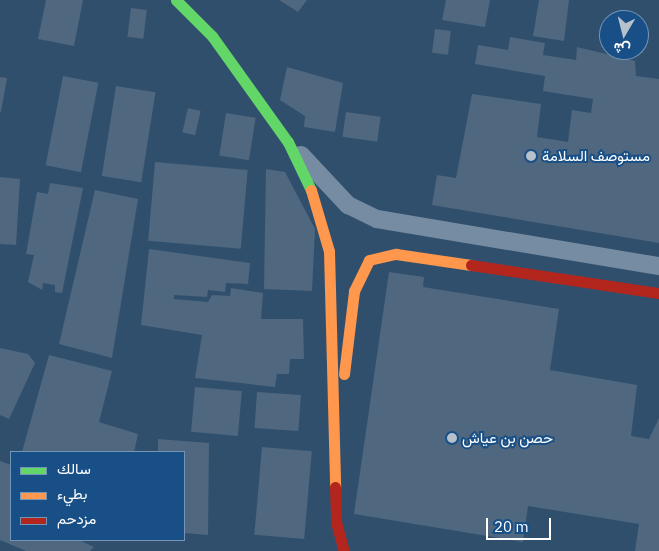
<!DOCTYPE html>
<html>
<head>
<meta charset="utf-8">
<style>
	body { margin:0 }
	#map { position:relative; width:659px; height:551px; overflow:hidden; background:#304f6d; font-family:"IBM Plex Sans",Vazirmatn,sans-serif }
	div>[style] { position:absolute }
	.building>* { inset:0; background:#4f677f; transform-origin:0 0 }
	.street>* { height:18px; margin:-9px; padding:0 9px; transform-origin:9px; border-radius:9px; background:#768ca3 }
	.fast>* { height:11px; margin:-5.5px; padding:0 5.5px; transform-origin:5.5px; border-radius:5.5px; background:#63d668 }
	.slow>* { height:11px; margin:-5.5px; padding:0 5.5px; transform-origin:5.5px; border-radius:5.5px; background:#ff974d }
	.jam>* { height:11px; margin:-5.5px; padding:0 5.5px; transform-origin:5.5px; border-radius:5.5px; background:#b3261e }
	.dots>* { width:14px; height:14px; translate:-50% -50%; box-sizing:border-box; border:2px solid #174f86; border-radius:50% }
	span { translate:-50% -50%; white-space:nowrap; text-align:center; line-height:1.15; -webkit-text-stroke:4px #174f86; paint-order:stroke }
	.poi-label { font-size:15px; color:#fff }
	.left { translate:0 -50%; text-align:left }
	.legend { position:absolute; left:10px; top:451px; width:175px; height:90px; box-sizing:border-box; background:#174f86; border:1px solid #7495b6; margin:0; padding:6px 9px; list-style:none; font-size:15px; color:#fff }
	.legend li { display:flex; align-items:center; gap:10px; height:25px }
	.legend b { width:25px; border:1px solid #7495b6 }
	.north { position:absolute; left:599px; top:10px; width:50px; height:50px; box-sizing:border-box; background:#174f86; border:1px solid #7495b6; border-radius:50%; rotate:188deg; font-size:14px; font-weight:700; line-height:20px; text-align:center; color:#fff }
	.north::after { content:''; display:block; margin:auto; width:18px; height:22px; background:#b7c1cc; clip-path:polygon(50% 0,100% 100%,50% 72%,0 100%) }
	.scale { position:absolute; left:486px; top:518px; width:65px; height:22px; box-sizing:border-box; border:2px solid #fff; border-top:0; padding-left:6px; font-size:15px; line-height:18px; white-space:nowrap; color:#fff; -webkit-text-stroke:4px #174f86; paint-order:stroke }
</style>
</head>
<body>
<div id="map">
	<div class="building">
		<i style="clip-path:polygon(46px 0,83px 0,74px 46px,38px 39px)"></i>
		<i style="clip-path:polygon(279px 0,307px 0,298px 12px)"></i>
		<i style="clip-path:polygon(446px 0,490px 0,485px 27px,442px 20px)"></i>
		<i style="clip-path:polygon(539px 0,569px 0,564px 41px,533px 36px)"></i>
		<i style="left:131px;top:8px;width:16px;height:29px;rotate:7deg"></i>
		<i style="left:435px;top:29px;width:16px;height:24px;rotate:7deg"></i>
		<i style="clip-path:polygon(510px 37px,545px 43px,543px 55px,576px 60px,577px 47px,635px 61px,636px 76px,659px 79px,659px 243px,432px 205px,437px 175px,456px 178px,472px 94px,541px 104px,537px 137px,568px 142px,572px 110px,591px 113px,593px 99px,543px 91px,545px 76px,475px 64px,478px 45px,508px 50px)"></i>
		<i style="clip-path:polygon(287px 67px,343px 83px,335px 132px,304px 127px,305px 116px,280px 100px)"></i>
		<i style="left:63px;top:76px;width:36px;height:91px;rotate:11deg"></i>
		<i style="clip-path:polygon(0 77px,7px 78px,1px 112px,0 112px)"></i>
		<i style="left:116px;top:86px;width:40px;height:91px;rotate:9deg"></i>
		<i style="left:188px;top:108px;width:13px;height:25px;rotate:13deg"></i>
		<i style="left:346px;top:112px;width:35px;height:25px;rotate:8deg"></i>
		<i style="left:226px;top:113px;width:30px;height:43px;rotate:9deg"></i>
		<i style="left:155px;top:162px;width:93px;height:79px;rotate:5deg"></i>
		<i style="clip-path:polygon(266px 169px,285px 172px,315px 229px,312px 291px,264px 289px)"></i>
		<i style="clip-path:polygon(0 177px,20px 179px,16px 245px,0 244px)"></i>
		<i style="clip-path:polygon(50px 183px,83px 188px,62px 293px,55px 292px,55px 285px,43px 283px,42px 290px,28px 282px,34px 255px,26px 254px,37px 192px,48px 194px)"></i>
		<i style="clip-path:polygon(95px 190px,138px 199px,112px 358px,59px 344px)"></i>
		<i style="clip-path:polygon(149px 249px,250px 263px,248px 284px,226px 283px,225px 292px,208px 290px,207px 297px,174px 295px,174px 299px,208px 302px,212px 295px,230px 296px,231px 288px,263px 293px,261px 319px,303px 319px,304px 359px,290px 359px,289px 374px,277px 374px,275px 387px,195px 378px,202px 335px,141px 325px)"></i>
		<i style="clip-path:polygon(389px 272px,424px 277px,423px 287px,559px 309px,550px 370px,637px 385px,631px 436px,649px 439px,659px 418px,659px 551px,635px 551px,639px 524px,528px 506px,523px 542px,354px 514px)"></i>
		<i style="clip-path:polygon(0 348px,28px 354px,35px 363px,9px 419px,0 415px)"></i>
		<i style="clip-path:polygon(49px 355px,112px 371px,99px 422px,138px 434px,134px 452px,22px 452px)"></i>
		<i style="left:195px;top:387px;width:47px;height:45px;rotate:5deg"></i>
		<i style="left:257px;top:392px;width:44px;height:36px;rotate:4deg"></i>
		<i style="clip-path:polygon(158px 439px,209px 443px,208px 535px,184px 533px,184px 452px,158px 452px)"></i>
		<i style="left:262px;top:447px;width:50px;height:88px;rotate:5deg"></i>
		<i style="clip-path:polygon(0 461px,11px 465px,11px 540px,79px 540px,94px 547px,90px 551px,26px 551px,0 540px)"></i>
	</div>
	<div class="street">
		<i style="left:301px;top:155px;width:69px;rotate:46.8deg"></i>
		<i style="left:348px;top:205px;width:32px;rotate:26deg"></i>
		<i style="left:377px;top:219px;width:286px;rotate:9.5deg"></i>
	</div>
	<div class="fast">
		<i style="left:176px;top:0;width:51px;rotate:45deg"></i>
		<i style="left:212px;top:36px;width:130px;rotate:54.4deg"></i>
		<i style="left:288px;top:142px;width:53px;rotate:64.4deg"></i>
	</div>
	<div class="slow">
		<i style="left:311px;top:190px;width:64px;rotate:73.6deg"></i>
		<i style="left:329px;top:251px;width:236px;rotate:88.5deg"></i>
		<i style="left:344px;top:374px;width:84px;rotate:-83.1deg"></i>
		<i style="left:354px;top:291px;width:34px;rotate:-64deg"></i>
		<i style="left:369px;top:260px;width:28px;rotate:-13deg"></i>
		<i style="left:396px;top:254px;width:76px;rotate:8.3deg"></i>
	</div>
	<div class="jam">
		<i style="left:471px;top:265px;width:190px;rotate:8.5deg"></i>
		<i style="left:335px;top:487px;width:35px;rotate:88deg"></i>
		<i style="left:336px;top:522px;width:30px;rotate:75deg"></i>
	</div>
	<div class="dots">
		<i style="left:531px;top:156px;background:#b7c1cc"></i>
		<i style="left:452px;top:438px;background:#b7c1cc"></i>
	</div>
	<div class="poi-label">
		<span class="left" style="left:542px;top:156px">مستوصف السلامة</span>
		<span class="left" style="left:462px;top:438px">حصن بن عياش</span>
	</div>
	<ul class="legend">
	<li><b style="height:6px;background:#63d668"></b>سالك</li>
	<li><b style="height:6px;background:#ff974d"></b>بطيء</li>
	<li><b style="height:6px;background:#b3261e"></b>مزدحم</li>
	</ul>
	<div class="north">ش</div>
	<div class="scale">20 m</div>
</div>
</body>
</html>
